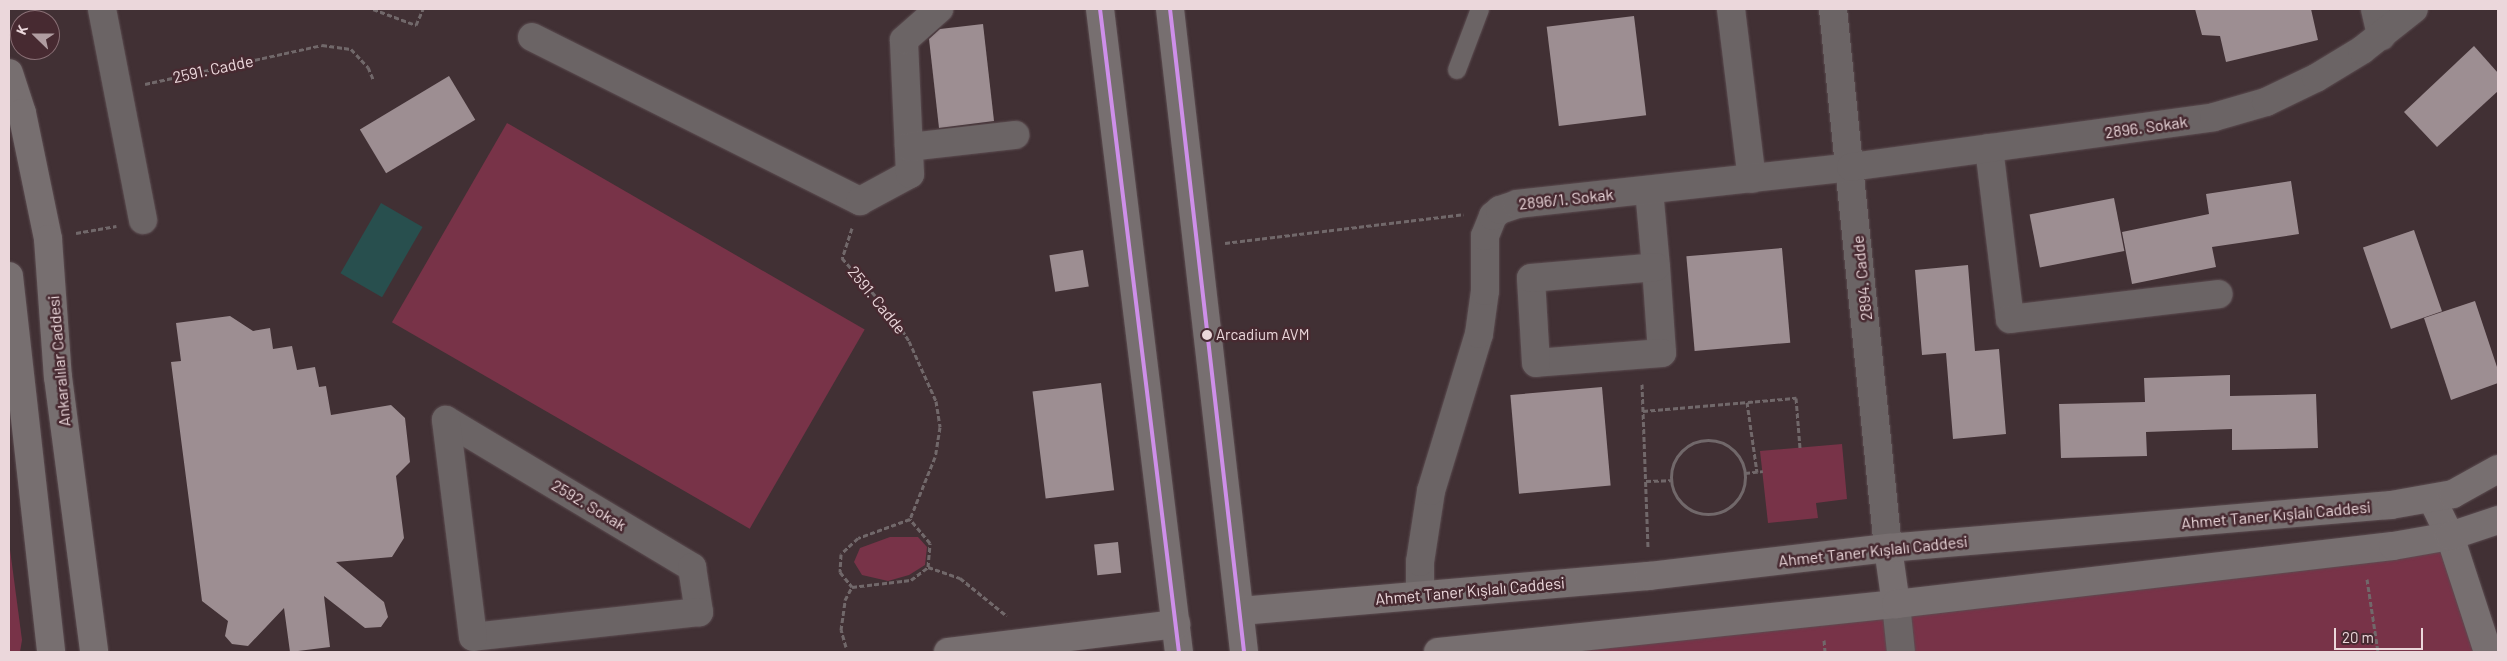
<!DOCTYPE html>
<html>
<head>
<meta charset="utf-8">
<style>
	body { margin:0 }
	#map { position:relative; width:2507px; height:661px; overflow:hidden; background:#413034; font-family:Barlow,sans-serif }
	div>[style] { position:absolute }
	.green>* { inset:0; background:#783348; transform-origin:0 0 }
	.water>* { inset:0; background:#284f4e; transform-origin:0 0 }
	.building>* { inset:0; background:#9d8e92; transform-origin:0 0 }
	.path>* { height:3px; margin-top:-1.5px; transform-origin:0; background:repeating-linear-gradient(90deg,#71686a 0 5px,transparent 0 7.5px) }
	.path>.ring { margin:-1.5px; padding:0; box-sizing:content-box; background:none; border:3px solid #71686a; border-radius:50% }
	.roads { filter:drop-shadow(0 0 1px #5b4c50) drop-shadow(0 0 1px #5b4c50) }
	.lane>* { height:18px; margin:-9px; padding:0 9px; transform-origin:9px; border-radius:9px; background:#6b6465 }
	.street>* { height:28px; margin:-14px; padding:0 14px; transform-origin:14px; border-radius:14px; background:#6b6465 }
	.secondary>* { height:28px; margin:-14px; padding:0 14px; transform-origin:14px; border-radius:14px; background:#776f70 }
	.bus-1>* { height:4px; margin:-2px; padding:0 2px; transform-origin:2px; border-radius:2px; background:#ce8fe9 }
	.dots>* { width:14px; height:14px; translate:-50% -50%; box-sizing:border-box; border:2px solid #472a31; border-radius:50% }
	span { translate:-50% -50%; white-space:nowrap; text-align:center; line-height:1.15; -webkit-text-stroke:5px #472a31; paint-order:stroke }
	.bus-label { font-size:15px; color:#ebd7db }
	.left { translate:0 -50%; text-align:left }
	.street-label { font-size:16px; color:#ebd7db }
	.frame { position:absolute; inset:0; border:10px solid #ebd7db; pointer-events:none }
	.north { position:absolute; left:10px; top:10px; width:50px; height:50px; box-sizing:border-box; background:#472a31; border:1px solid #896f75; border-radius:50%; rotate:292deg; font-size:14px; font-weight:700; line-height:20px; text-align:center; color:#ebd7db }
	.north::after { content:''; display:block; margin:auto; width:18px; height:22px; background:#b09da1; clip-path:polygon(50% 0,100% 100%,50% 72%,0 100%) }
	.scale { position:absolute; left:2334px; top:628px; width:89px; height:22px; box-sizing:border-box; border:2px solid #ebd7db; border-top:0; padding-left:6px; font-size:15px; line-height:18px; white-space:nowrap; color:#ebd7db; -webkit-text-stroke:4px #472a31; paint-order:stroke }
</style>
</head>
<body>
<div id="map">
	<div class="green">
		<i style="left:507px;top:123px;width:413px;height:230px;rotate:30deg"></i>
		<i style="clip-path:polygon(1842px 444px,1847px 499px,1816px 503px,1818px 518px,1768px 523px,1760px 451px)"></i>
		<i style="clip-path:polygon(2450px 536px,2488px 652px,1586px 652px,1585px 637px)"></i>
		<i style="clip-path:polygon(890px 537px,918px 537px,927px 547px,925px 565px,909px 575px,888px 581px,862px 575px,854px 562px,860px 548px)"></i>
		<i style="clip-path:polygon(9px 542px,22px 640px,20px 652px,9px 652px)"></i>
	</div>
	<div class="water">
		<i style="left:381px;top:203px;width:48px;height:81px;rotate:30deg"></i>
	</div>
	<div class="building">
		<i style="clip-path:polygon(2195px 9px,2311px 9px,2318px 40px,2226px 62px,2220px 36px,2202px 35px)"></i>
		<i style="left:1634px;top:16px;width:100px;height:88px;rotate:83deg"></i>
		<i style="clip-path:polygon(983px 24px,994px 121px,939px 128px,929px 39px,940px 29px)"></i>
		<i style="clip-path:polygon(2474px 46px,2498px 73px,2498px 91px,2437px 147px,2404px 112px)"></i>
		<i style="left:449px;top:76px;width:51px;height:104px;rotate:59deg"></i>
		<i style="clip-path:polygon(2291px 181px,2299px 234px,2212px 247px,2216px 267px,2132px 284px,2122px 232px,2209px 214px,2206px 194px)"></i>
		<i style="left:2114px;top:198px;width:54px;height:86px;rotate:79deg"></i>
		<i style="left:2414px;top:230px;width:86px;height:54px;rotate:71deg"></i>
		<i style="left:1782px;top:248px;width:95px;height:96px;rotate:85deg"></i>
		<i style="left:1083px;top:250px;width:37px;height:34px;rotate:81deg"></i>
		<i style="clip-path:polygon(1968px 265px,1975px 351px,1999px 349px,2006px 434px,1953px 439px,1946px 353px,1922px 355px,1915px 270px)"></i>
		<i style="clip-path:polygon(2475px 301px,2498px 370px,2498px 383px,2451px 400px,2424px 318px)"></i>
		<i style="clip-path:polygon(230px 316px,253px 331px,270px 328px,273px 349px,292px 346px,297px 370px,315px 367px,319px 387px,326px 386px,331px 415px,391px 405px,405px 418px,410px 462px,396px 476px,404px 538px,392px 557px,336px 562px,384px 602px,388px 617px,381px 627px,365px 628px,324px 596px,330px 647px,290px 652px,284px 608px,248px 646px,232px 644px,225px 636px,228px 621px,202px 601px,171px 362px,181px 361px,176px 323px)"></i>
		<i style="clip-path:polygon(2230px 375px,2230px 396px,2316px 394px,2318px 448px,2232px 450px,2232px 429px,2146px 432px,2147px 456px,2061px 458px,2059px 404px,2145px 402px,2144px 378px)"></i>
		<i style="left:1101px;top:383px;width:108px;height:69px;rotate:83deg"></i>
		<i style="left:1602px;top:387px;width:99px;height:92px;rotate:85deg"></i>
		<i style="left:1118px;top:542px;width:31px;height:24px;rotate:84deg"></i>
	</div>
	<div class="path">
		<i style="left:373px;top:9px;width:46px;rotate:20.4deg"></i>
		<i style="left:416px;top:25px;width:17px;rotate:-66deg"></i>
		<i style="left:145px;top:84px;width:181px;rotate:-12.4deg"></i>
		<i style="left:322px;top:45px;width:29px;rotate:8deg"></i>
		<i style="left:351px;top:49px;width:25px;rotate:47deg"></i>
		<i style="left:368px;top:67px;width:13px;rotate:67deg"></i>
		<i style="left:852px;top:228px;width:32px;rotate:108deg"></i>
		<i style="left:842px;top:258px;width:79px;rotate:48.6deg"></i>
		<i style="left:894px;top:317px;width:28px;rotate:58deg"></i>
		<i style="left:909px;top:341px;width:66px;rotate:65.8deg"></i>
		<i style="left:936px;top:401px;width:26px;rotate:81deg"></i>
		<i style="left:940px;top:427px;width:30px;rotate:99deg"></i>
		<i style="left:935px;top:457px;width:67px;rotate:112deg"></i>
		<i style="left:910px;top:519px;width:55px;rotate:159.9deg"></i>
		<i style="left:858px;top:538px;width:23px;rotate:137deg"></i>
		<i style="left:841px;top:554px;width:18px;rotate:93deg"></i>
		<i style="left:840px;top:572px;width:19px;rotate:51deg"></i>
		<i style="left:76px;top:233px;width:41px;rotate:-9.9deg"></i>
		<i style="left:1225px;top:243px;width:240px;rotate:-6.9deg"></i>
		<i style="left:1642px;top:384px;width:164px;rotate:87.9deg"></i>
		<i style="left:1747px;top:402px;width:71px;rotate:81.9deg"></i>
		<i style="left:1643px;top:411px;width:154px;rotate:-4.9deg"></i>
		<i style="left:1796px;top:398px;width:50px;rotate:85.4deg"></i>
		<i class="ring" style="left:1671px;top:440px;width:71px;height:71px"></i>
		<i style="left:1745px;top:473px;width:18px;rotate:-6deg"></i>
		<i style="left:1646px;top:481px;width:25px;rotate:-2deg"></i>
		<i style="left:928px;top:567px;width:34px;rotate:19deg"></i>
		<i style="left:960px;top:578px;width:60px;rotate:39deg"></i>
		<i style="left:2367px;top:579px;width:74px;rotate:81.4deg"></i>
		<i style="left:852px;top:587px;width:59px;rotate:-6.8deg"></i>
		<i style="left:911px;top:580px;width:21px;rotate:-37deg"></i>
		<i style="left:928px;top:567px;width:24px;rotate:-85deg"></i>
		<i style="left:930px;top:543px;width:31px;rotate:-130deg"></i>
		<i style="left:1824px;top:640px;width:12px;rotate:85deg"></i>
		<i style="left:846px;top:647px;width:18px;rotate:-106deg"></i>
		<i style="left:841px;top:630px;width:30px;rotate:-82deg"></i>
		<i style="left:845px;top:600px;width:15px;rotate:-62deg"></i>
	</div>
	<div class="roads">
		<div class="lane">
			<i style="left:1457px;top:70px;width:65px;rotate:-69.3deg"></i>
		</div>
		<div class="street">
			<i style="left:102px;top:9px;width:215px;rotate:79deg"></i>
			<i style="left:1731px;top:9px;width:171px;rotate:83deg"></i>
			<i style="left:1833px;top:9px;width:542px;rotate:84.17deg"></i>
			<i style="left:2375px;top:9px;width:28px;rotate:77deg"></i>
			<i style="left:532px;top:37px;width:367px;rotate:26.6deg"></i>
			<i style="left:860px;top:201px;width:57px;rotate:-28.4deg"></i>
			<i style="left:910px;top:174px;width:134px;rotate:-92.6deg"></i>
			<i style="left:904px;top:40px;width:47px;rotate:-41.5deg"></i>
			<i style="left:909px;top:147px;width:107px;rotate:-6.5deg"></i>
			<i style="left:1989px;top:148px;width:172px;rotate:83deg"></i>
			<i style="left:2010px;top:319px;width:210px;rotate:-6.8deg"></i>
			<i style="left:1649px;top:190px;width:77px;rotate:84.8deg"></i>
			<i style="left:1656px;top:267px;width:86px;rotate:86deg"></i>
			<i style="left:1662px;top:353px;width:126px;rotate:175.5deg"></i>
			<i style="left:1536px;top:363px;width:85px;rotate:-93.4deg"></i>
			<i style="left:1531px;top:278px;width:125px;rotate:-5deg"></i>
			<i style="left:446px;top:420px;width:287px;rotate:30.9deg"></i>
			<i style="left:692px;top:567px;width:46px;rotate:81.2deg"></i>
			<i style="left:699px;top:612px;width:227px;rotate:173.7deg"></i>
			<i style="left:473px;top:637px;width:219px;rotate:-97.1deg"></i>
			<i style="left:1420px;top:595px;width:33px;rotate:-90deg"></i>
			<i style="left:1420px;top:562px;width:72px;rotate:-81.2deg"></i>
			<i style="left:1431px;top:491px;width:164px;rotate:-73deg"></i>
			<i style="left:1479px;top:334px;width:43px;rotate:-82.1deg"></i>
			<i style="left:1485px;top:291px;width:55px;rotate:-90deg"></i>
			<i style="left:1485px;top:236px;width:22px;rotate:-68deg"></i>
			<i style="left:1493px;top:216px;width:9px;rotate:-41deg"></i>
			<i style="left:1500px;top:210px;width:18px;rotate:-19deg"></i>
			<i style="left:1517px;top:204px;width:336px;rotate:-6.3deg"></i>
			<i style="left:1851px;top:167px;width:366px;rotate:-7.8deg"></i>
			<i style="left:2214px;top:117px;width:54px;rotate:-16.1deg"></i>
			<i style="left:2266px;top:102px;width:55px;rotate:-25.6deg"></i>
			<i style="left:2316px;top:78px;width:54px;rotate:-31.3deg"></i>
			<i style="left:2362px;top:50px;width:66px;rotate:-38.3deg"></i>
			<i style="left:1896px;top:604px;width:48px;rotate:84.1deg"></i>
		</div>
		<div class="secondary">
			<i style="left:1100px;top:9px;width:648px;rotate:83deg"></i>
			<i style="left:1170px;top:9px;width:647px;rotate:83.43deg"></i>
			<i style="left:9px;top:73px;width:42px;rotate:72deg"></i>
			<i style="left:22px;top:113px;width:129px;rotate:78.3deg"></i>
			<i style="left:48px;top:239px;width:138px;rotate:85.9deg"></i>
			<i style="left:58px;top:377px;width:277px;rotate:82.5deg"></i>
			<i style="left:9px;top:276px;width:378px;rotate:83.6deg"></i>
			<i style="left:2432px;top:499px;width:41px;rotate:64.1deg"></i>
			<i style="left:2450px;top:536px;width:122px;rotate:71.9deg"></i>
			<i style="left:1888px;top:548px;width:57px;rotate:81.9deg"></i>
			<i style="left:1240px;top:611px;width:410px;rotate:-4.9deg"></i>
			<i style="left:1649px;top:576px;width:241px;rotate:-6.7deg"></i>
			<i style="left:1888px;top:548px;width:505px;rotate:-4.89deg"></i>
			<i style="left:2391px;top:505px;width:63px;rotate:-10.1deg"></i>
			<i style="left:2453px;top:494px;width:51px;rotate:-29.1deg"></i>
			<i style="left:948px;top:652px;width:230px;rotate:-7deg"></i>
			<i style="left:1438px;top:652px;width:461px;rotate:-6deg"></i>
			<i style="left:1896px;top:604px;width:500px;rotate:-6.66deg"></i>
			<i style="left:2393px;top:546px;width:58px;rotate:-10deg"></i>
			<i style="left:2450px;top:536px;width:51px;rotate:-18.4deg"></i>
		</div>
	</div>
	<div class="bus-1">
		<i style="left:1100px;top:9px;width:648px;rotate:83deg"></i>
		<i style="left:1170px;top:9px;width:647px;rotate:83.43deg"></i>
	</div>
	<div class="dots">
		<i style="left:1207px;top:335px;background:#ebd7db"></i>
	</div>
	<div class="bus-label">
		<span class="left" style="left:1216px;top:335px">Arcadium AVM</span>
	</div>
	<div class="street-label">
		<span style="left:213px;top:69px;rotate:-12deg">2591. Cadde</span>
		<span style="left:2146px;top:127px;rotate:-8deg">2896. Sokak</span>
		<span style="left:1566px;top:199px;rotate:-6deg">2896/1. Sokak</span>
		<span style="left:1862px;top:278px;rotate:-96deg">2894. Cadde</span>
		<span style="left:877px;top:300px;rotate:51deg">2591. Cadde</span>
		<span style="left:59px;top:361px;rotate:-95deg">Ankaralılar Caddesi</span>
		<span style="left:589px;top:505px;rotate:31deg">2592. Sokak</span>
		<span style="left:2276px;top:515px;rotate:-5deg">Ahmet Taner Kışlalı Caddesi</span>
		<span style="left:1873px;top:551px;rotate:-6deg">Ahmet Taner Kışlalı Caddesi</span>
		<span style="left:1470px;top:591px;rotate:-5deg">Ahmet Taner Kışlalı Caddesi</span>
	</div>
	<div class="frame"></div>
	<div class="north">K</div>
	<div class="scale">20 m</div>
</div>
</body>
</html>
